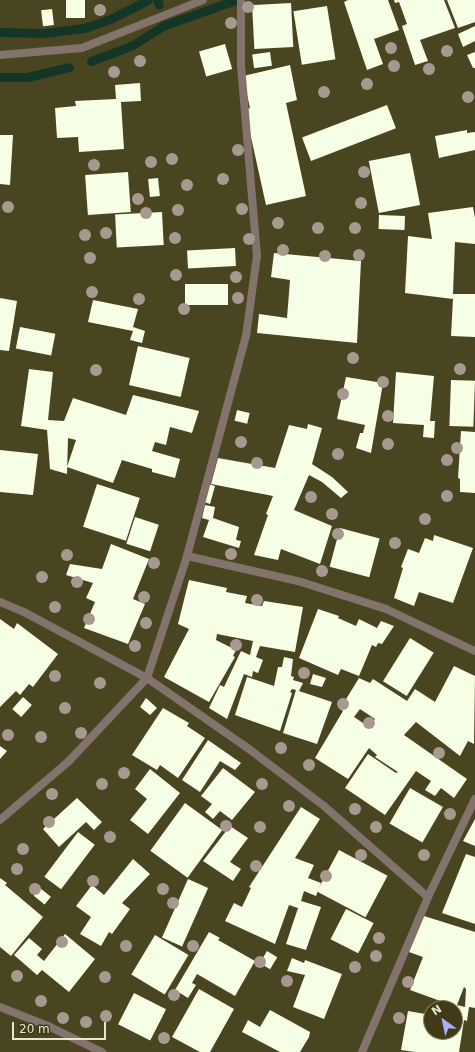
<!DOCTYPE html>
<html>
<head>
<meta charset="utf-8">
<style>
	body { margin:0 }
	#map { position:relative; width:475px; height:1052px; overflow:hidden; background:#4a4521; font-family:"DejaVu Sans",sans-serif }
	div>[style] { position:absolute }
	.stream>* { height:9px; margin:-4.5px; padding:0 4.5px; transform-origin:4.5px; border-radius:4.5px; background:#143626 }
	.building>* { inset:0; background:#f7fee6; transform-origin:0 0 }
	.street>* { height:8px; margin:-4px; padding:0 4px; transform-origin:4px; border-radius:4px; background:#84736c }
	.trees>* { width:12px; height:12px; margin:-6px; border-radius:50%; background:#a89990 }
	span { translate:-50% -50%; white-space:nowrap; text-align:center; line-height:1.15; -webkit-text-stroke:4px #403a16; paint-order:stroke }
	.north { position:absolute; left:423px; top:1000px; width:40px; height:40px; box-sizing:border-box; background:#403a16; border:1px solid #847f61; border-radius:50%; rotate:327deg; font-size:11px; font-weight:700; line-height:16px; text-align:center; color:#e9e6d2 }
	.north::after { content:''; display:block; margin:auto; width:14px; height:18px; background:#abaffb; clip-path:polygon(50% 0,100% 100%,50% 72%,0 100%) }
	.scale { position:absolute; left:12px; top:1022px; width:94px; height:18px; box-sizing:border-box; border:2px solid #e9e6d2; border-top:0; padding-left:5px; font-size:12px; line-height:14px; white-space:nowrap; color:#e9e6d2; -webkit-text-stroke:3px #403a16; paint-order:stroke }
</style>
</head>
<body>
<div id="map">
	<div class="stream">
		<i style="left:157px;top:0;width:5px;rotate:68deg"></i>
		<i style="left:0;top:32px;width:44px;rotate:1.3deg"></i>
		<i style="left:44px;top:33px;width:40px;rotate:-7.1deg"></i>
		<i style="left:84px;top:28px;width:28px;rotate:-19deg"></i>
		<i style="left:110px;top:19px;width:42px;rotate:-26.6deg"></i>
		<i style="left:91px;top:61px;width:43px;rotate:-20.6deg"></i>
		<i style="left:131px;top:46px;width:40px;rotate:-32deg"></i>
		<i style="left:165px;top:25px;width:75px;rotate:-19.4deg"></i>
		<i style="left:0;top:77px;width:27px"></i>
		<i style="left:27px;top:77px;width:43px;rotate:-13.4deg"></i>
	</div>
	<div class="building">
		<i style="left:66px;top:0;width:19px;height:18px"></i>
		<i style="clip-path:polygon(348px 0,388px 0,399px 30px,374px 39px,383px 64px,367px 70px,344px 2px)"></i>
		<i style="clip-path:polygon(394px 0,444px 0,455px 28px,420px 40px,428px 61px,415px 65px,402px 26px,407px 24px,399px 2px,395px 3px)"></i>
		<i style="clip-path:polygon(447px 0,475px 0,475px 22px,458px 28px)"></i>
		<i style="left:291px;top:3px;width:44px;height:39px;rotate:87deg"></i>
		<i style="left:327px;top:6px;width:54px;height:34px;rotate:81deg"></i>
		<i style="left:52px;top:9px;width:16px;height:11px;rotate:83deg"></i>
		<i style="clip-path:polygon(475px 26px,475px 41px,463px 47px,458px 34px)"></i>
		<i style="left:225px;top:44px;width:26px;height:27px;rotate:74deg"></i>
		<i style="left:270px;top:52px;width:14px;height:18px;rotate:82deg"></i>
		<i style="clip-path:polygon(475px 52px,475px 68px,473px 68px,467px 55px)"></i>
		<i style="clip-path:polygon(290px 65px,297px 100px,286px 103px,306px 196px,266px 205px,245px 110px,250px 108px,243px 76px)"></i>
		<i style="clip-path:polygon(140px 83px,141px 101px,121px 102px,124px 149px,79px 152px,78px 137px,57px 138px,55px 108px,76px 106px,75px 101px,116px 99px,115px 85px)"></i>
		<i style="left:387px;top:105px;width:25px;height:91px;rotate:69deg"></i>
		<i style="clip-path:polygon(467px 130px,467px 133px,475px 132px,475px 150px,439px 158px,435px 136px)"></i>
		<i style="clip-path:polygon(0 135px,13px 135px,10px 185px,0 184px)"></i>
		<i style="left:410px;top:153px;width:53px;height:42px;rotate:79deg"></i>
		<i style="left:128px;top:172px;width:40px;height:43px;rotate:86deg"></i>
		<i style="left:158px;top:178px;width:18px;height:10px;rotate:84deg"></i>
		<i style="clip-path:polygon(473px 207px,475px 218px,475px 244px,455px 242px,453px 294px,475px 294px,475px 337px,451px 336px,453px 299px,405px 293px,408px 236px,432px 239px,428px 213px)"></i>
		<i style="left:162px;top:212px;width:33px;height:47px;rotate:87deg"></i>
		<i style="left:379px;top:215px;width:26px;height:14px;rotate:2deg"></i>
		<i style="left:235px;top:248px;width:18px;height:48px;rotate:87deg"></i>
		<i style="clip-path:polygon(274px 253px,361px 261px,357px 343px,257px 333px,259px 314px,287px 318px,290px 280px,271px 277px)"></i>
		<i style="left:185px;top:284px;width:43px;height:21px"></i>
		<i style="clip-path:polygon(0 298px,17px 301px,9px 351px,0 350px)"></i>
		<i style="clip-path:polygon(93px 300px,138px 309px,133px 327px,145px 331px,142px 343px,130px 340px,133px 331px,88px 322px)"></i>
		<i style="left:20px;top:327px;width:36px;height:22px;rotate:11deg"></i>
		<i style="left:138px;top:346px;width:53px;height:40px;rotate:13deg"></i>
		<i style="clip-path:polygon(29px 369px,53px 372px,48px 420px,64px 421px,73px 398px,126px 415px,133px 395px,199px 411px,192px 433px,170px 427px,166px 445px,155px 442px,152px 451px,180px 459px,175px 478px,152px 472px,152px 469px,122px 460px,113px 483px,67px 467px,76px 440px,68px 438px,67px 474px,50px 469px,47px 430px,21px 426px)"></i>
		<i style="clip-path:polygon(396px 372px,434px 376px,430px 421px,435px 421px,434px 438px,423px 437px,424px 425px,393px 423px)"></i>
		<i style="clip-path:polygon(346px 377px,383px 383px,371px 453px,356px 448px,360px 433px,363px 433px,365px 425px,337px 419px)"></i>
		<i style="left:451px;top:380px;width:24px;height:46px;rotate:2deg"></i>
		<i style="left:237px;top:410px;width:13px;height:11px;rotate:13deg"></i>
		<i style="clip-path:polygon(308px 424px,322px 428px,312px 464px,332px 477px,348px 492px,341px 498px,322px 482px,309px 475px,294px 510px,332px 526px,320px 564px,281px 549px,278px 560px,254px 555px,268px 515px,266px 514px,273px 496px,211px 484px,218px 458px,275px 468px,289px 425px,307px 429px)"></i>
		<i style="clip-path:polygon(461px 431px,475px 432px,475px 493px,460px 492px,460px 479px,458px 478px)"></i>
		<i style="clip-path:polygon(0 450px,38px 454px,33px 495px,0 492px)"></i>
		<i style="left:97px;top:484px;width:45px;height:45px;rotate:18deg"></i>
		<i style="clip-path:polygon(208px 484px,215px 486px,210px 504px,204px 502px)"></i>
		<i style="clip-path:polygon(205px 505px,215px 507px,213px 518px,239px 527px,236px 540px,241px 541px,239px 548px,203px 537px,209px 520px,202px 518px)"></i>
		<i style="left:135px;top:517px;width:25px;height:28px;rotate:18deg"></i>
		<i style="left:340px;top:528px;width:41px;height:40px;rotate:15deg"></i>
		<i style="clip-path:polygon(434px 535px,473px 548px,453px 603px,419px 592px,414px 606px,394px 598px,403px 568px,401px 567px,408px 549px,419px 553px,425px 538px,433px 541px)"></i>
		<i style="clip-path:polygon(111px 544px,149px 559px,133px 599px,145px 604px,128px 644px,84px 628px,95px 602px,86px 598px,93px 583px,66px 575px,70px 564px,102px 569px)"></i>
		<i style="clip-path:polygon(189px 580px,227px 588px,226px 592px,247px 596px,245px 603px,262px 606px,264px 601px,303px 607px,295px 652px,260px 646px,256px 657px,263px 660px,258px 673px,253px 671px,252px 677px,244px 674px,227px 719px,209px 708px,220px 685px,224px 687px,241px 651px,250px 655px,253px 641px,217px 634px,216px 640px,236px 650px,233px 656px,235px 657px,209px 702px,164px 677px,189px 629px,178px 624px)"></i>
		<i style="clip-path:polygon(318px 609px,339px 616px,338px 618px,356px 626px,359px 619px,377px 628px,381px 621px,394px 626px,382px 644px,378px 643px,376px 647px,372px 645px,359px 676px,341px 669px,338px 675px,299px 658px)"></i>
		<i style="clip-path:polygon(0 619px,14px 629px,17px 623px,58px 654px,33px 687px,29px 684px,20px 695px,16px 691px,0 707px)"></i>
		<i style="left:410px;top:638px;width:28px;height:51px;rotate:32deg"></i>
		<i style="clip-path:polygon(284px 657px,293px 659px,291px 676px,294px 677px,293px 680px,303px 683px,299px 691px,332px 702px,317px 744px,283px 733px,296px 690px,292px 689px,290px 692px,292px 693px,280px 731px,235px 715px,247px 677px,274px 686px,278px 667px,282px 667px)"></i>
		<i style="clip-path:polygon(evenodd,454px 666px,475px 676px,474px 744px,468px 741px,460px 756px,416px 722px,404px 735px,467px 779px,454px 798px,441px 788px,435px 796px,425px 790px,431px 781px,416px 771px,385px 815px,345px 788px,368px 754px,396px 773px,398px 772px,375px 757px,377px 755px,369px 748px,348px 779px,315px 758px,343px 711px,340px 709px,359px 678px,370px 683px,373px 679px,407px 701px,415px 689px,435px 702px,454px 666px,360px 709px,375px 719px,369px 727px,354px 717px,360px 709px)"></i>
		<i style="clip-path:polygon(313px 674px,326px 678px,322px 687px,310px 684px)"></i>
		<i style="left:23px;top:697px;width:12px;height:16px;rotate:42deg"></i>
		<i style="clip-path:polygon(146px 698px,157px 708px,150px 715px,140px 707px)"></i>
		<i style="clip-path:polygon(163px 708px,189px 723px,187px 726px,205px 738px,178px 778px,160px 765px,157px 770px,132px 755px)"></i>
		<i style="clip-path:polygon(208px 740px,241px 763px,235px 770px,220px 761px,200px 792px,182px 780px)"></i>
		<i style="clip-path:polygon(0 746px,7px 751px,0 759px)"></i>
		<i style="clip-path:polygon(223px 768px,255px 792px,232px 820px,220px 811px,213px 819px,205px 812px,212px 804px,201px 796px)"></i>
		<i style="clip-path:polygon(150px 769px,180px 793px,148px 834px,130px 820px,147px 799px,135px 789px)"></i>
		<i style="left:410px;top:788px;width:38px;height:41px;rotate:30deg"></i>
		<i style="clip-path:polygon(77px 798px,102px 822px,94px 830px,86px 822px,59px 847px,43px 829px)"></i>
		<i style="left:185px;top:803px;width:46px;height:59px;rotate:36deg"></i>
		<i style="clip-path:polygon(301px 807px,320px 819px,295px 858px,314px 865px,308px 878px,321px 883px,316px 896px,304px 891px,301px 901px,321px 907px,306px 950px,286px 944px,298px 908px,289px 905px,275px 944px,225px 921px,234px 903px,242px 907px,251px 888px,249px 887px)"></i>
		<i style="clip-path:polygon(475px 819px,475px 846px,463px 841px)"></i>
		<i style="clip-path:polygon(230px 826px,248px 838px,230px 862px,241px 869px,233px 881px,203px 861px)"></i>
		<i style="left:78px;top:832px;width:21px;height:56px;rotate:37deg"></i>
		<i style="left:339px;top:850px;width:55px;height:47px;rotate:28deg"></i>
		<i style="clip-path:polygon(466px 854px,475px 857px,475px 924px,442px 913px)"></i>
		<i style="clip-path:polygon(133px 859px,150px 874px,122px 903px,130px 909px,112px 934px,109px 932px,101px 946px,80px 934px,91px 917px,76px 906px,92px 885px,104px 895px)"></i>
		<i style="clip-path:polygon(0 878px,7px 883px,5px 885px,43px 917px,11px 956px,0 947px)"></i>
		<i style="left:188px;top:879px;width:22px;height:64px;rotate:24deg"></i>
		<i style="left:40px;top:888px;width:14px;height:10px;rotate:39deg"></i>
		<i style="left:346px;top:909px;width:31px;height:34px;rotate:27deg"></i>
		<i style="clip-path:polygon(evenodd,424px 916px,475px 932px,475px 1008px,469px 1007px,467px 1021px,464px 1020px,459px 1052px,415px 1052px,401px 1050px,408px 1011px,431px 1015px,431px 1032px,455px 1032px,455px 1019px,462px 1020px,455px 1018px,457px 1007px,410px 990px,423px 957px,409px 952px,424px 916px,464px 987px,466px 989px,465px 1007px,457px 1005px,464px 987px)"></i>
		<i style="clip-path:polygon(209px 932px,220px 938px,218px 940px,255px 961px,235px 996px,197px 974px,192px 983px,196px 985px,188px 998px,175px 990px)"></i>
		<i style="clip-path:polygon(65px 934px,95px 959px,69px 992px,42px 970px,37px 975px,14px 955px,29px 938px,42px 949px,37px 955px,44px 961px)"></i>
		<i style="left:155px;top:935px;width:39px;height:46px;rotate:31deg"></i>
		<i style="left:267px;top:951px;width:12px;height:14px;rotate:31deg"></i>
		<i style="clip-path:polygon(292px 958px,304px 963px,305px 960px,342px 974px,324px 1019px,293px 1007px,305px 975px,287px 971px)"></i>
		<i style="clip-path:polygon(199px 989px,234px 1009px,210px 1052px,200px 1052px,172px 1037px)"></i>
		<i style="left:134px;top:993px;width:36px;height:35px;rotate:27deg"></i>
		<i style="clip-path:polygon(270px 1010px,310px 1032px,309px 1037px,300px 1052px,280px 1052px,242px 1032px,248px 1020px,260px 1027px)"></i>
	</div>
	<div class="street">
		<i style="left:0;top:55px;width:82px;rotate:-4.9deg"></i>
		<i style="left:82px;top:48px;width:130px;rotate:-21.6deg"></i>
		<i style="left:187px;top:556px;width:117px;rotate:12.8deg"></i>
		<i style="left:301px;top:582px;width:89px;rotate:17.6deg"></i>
		<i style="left:386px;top:609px;width:98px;rotate:25.3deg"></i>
		<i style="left:0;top:602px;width:26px;rotate:23deg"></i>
		<i style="left:24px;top:612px;width:140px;rotate:28.2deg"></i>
		<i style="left:147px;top:678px;width:119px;rotate:34.8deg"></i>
		<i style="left:245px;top:746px;width:99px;rotate:37.2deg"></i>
		<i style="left:324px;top:806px;width:138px;rotate:41.2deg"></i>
		<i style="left:0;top:820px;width:91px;rotate:-40.5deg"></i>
		<i style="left:69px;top:761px;width:114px;rotate:-46.8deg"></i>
		<i style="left:147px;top:678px;width:128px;rotate:-71.8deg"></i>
		<i style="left:187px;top:556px;width:228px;rotate:-75deg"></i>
		<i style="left:246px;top:336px;width:81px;rotate:-82.2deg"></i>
		<i style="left:257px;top:256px;width:191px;rotate:-94.8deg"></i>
		<i style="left:241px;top:66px;width:66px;rotate:-90deg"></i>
		<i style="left:0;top:1007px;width:52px;rotate:21.6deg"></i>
		<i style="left:48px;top:1026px;width:60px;rotate:25.7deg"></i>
		<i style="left:362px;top:1052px;width:168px;rotate:-66.9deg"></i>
		<i style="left:428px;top:897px;width:109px;rotate:-64.4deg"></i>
	</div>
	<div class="trees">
		<i style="left:248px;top:7px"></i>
		<i style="left:100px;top:10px"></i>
		<i style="left:231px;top:23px"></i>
		<i style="left:391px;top:48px"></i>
		<i style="left:447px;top:51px"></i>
		<i style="left:140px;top:61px"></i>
		<i style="left:394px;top:66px"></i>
		<i style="left:429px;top:69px"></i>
		<i style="left:114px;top:72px"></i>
		<i style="left:367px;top:84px"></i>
		<i style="left:324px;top:92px"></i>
		<i style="left:468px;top:97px"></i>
		<i style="left:238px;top:150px"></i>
		<i style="left:172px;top:159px"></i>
		<i style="left:151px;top:162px"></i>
		<i style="left:94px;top:165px"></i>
		<i style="left:364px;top:172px"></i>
		<i style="left:223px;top:179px"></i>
		<i style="left:187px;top:185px"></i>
		<i style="left:138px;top:199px"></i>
		<i style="left:361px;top:203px"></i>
		<i style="left:8px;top:207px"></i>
		<i style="left:242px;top:209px"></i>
		<i style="left:178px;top:210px"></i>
		<i style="left:146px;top:213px"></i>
		<i style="left:278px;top:223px"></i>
		<i style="left:318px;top:228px"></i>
		<i style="left:355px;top:228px"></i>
		<i style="left:106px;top:233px"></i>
		<i style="left:85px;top:235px"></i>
		<i style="left:175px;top:238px"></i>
		<i style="left:249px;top:239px"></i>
		<i style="left:283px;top:250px"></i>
		<i style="left:359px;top:255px"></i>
		<i style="left:325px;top:256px"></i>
		<i style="left:90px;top:258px"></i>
		<i style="left:176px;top:275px"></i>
		<i style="left:236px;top:277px"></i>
		<i style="left:92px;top:292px"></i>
		<i style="left:238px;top:298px"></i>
		<i style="left:139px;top:299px"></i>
		<i style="left:184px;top:309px"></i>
		<i style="left:353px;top:358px"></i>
		<i style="left:460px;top:369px"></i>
		<i style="left:96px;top:370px"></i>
		<i style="left:383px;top:382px"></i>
		<i style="left:343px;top:394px"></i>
		<i style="left:388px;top:416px"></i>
		<i style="left:241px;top:442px"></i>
		<i style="left:388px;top:444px"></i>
		<i style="left:457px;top:448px"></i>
		<i style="left:338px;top:454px"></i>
		<i style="left:447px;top:460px"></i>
		<i style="left:257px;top:463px"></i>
		<i style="left:447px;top:496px"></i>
		<i style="left:311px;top:497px"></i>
		<i style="left:332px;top:514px"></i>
		<i style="left:425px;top:519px"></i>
		<i style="left:338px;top:534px"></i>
		<i style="left:395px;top:543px"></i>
		<i style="left:231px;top:554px"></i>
		<i style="left:67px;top:555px"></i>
		<i style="left:154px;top:563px"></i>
		<i style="left:322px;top:571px"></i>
		<i style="left:42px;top:577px"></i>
		<i style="left:77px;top:582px"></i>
		<i style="left:144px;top:597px"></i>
		<i style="left:257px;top:600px"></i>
		<i style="left:55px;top:607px"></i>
		<i style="left:89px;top:619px"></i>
		<i style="left:146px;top:623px"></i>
		<i style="left:236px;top:645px"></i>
		<i style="left:135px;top:646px"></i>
		<i style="left:304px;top:673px"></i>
		<i style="left:55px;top:676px"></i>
		<i style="left:100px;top:683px"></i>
		<i style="left:343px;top:704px"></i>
		<i style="left:65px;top:708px"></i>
		<i style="left:369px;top:723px"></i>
		<i style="left:81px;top:733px"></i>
		<i style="left:8px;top:735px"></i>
		<i style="left:41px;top:737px"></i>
		<i style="left:281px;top:748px"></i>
		<i style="left:439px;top:753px"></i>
		<i style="left:309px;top:765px"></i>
		<i style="left:124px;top:773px"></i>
		<i style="left:102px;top:784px"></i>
		<i style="left:262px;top:784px"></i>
		<i style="left:52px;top:794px"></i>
		<i style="left:289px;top:806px"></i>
		<i style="left:355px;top:809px"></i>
		<i style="left:450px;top:814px"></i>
		<i style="left:49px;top:822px"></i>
		<i style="left:226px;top:826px"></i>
		<i style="left:260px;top:827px"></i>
		<i style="left:376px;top:827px"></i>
		<i style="left:110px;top:837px"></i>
		<i style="left:23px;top:849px"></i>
		<i style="left:361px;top:855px"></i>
		<i style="left:424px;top:855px"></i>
		<i style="left:256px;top:866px"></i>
		<i style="left:17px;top:869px"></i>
		<i style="left:326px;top:876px"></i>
		<i style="left:93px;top:881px"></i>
		<i style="left:35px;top:889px"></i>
		<i style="left:163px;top:889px"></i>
		<i style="left:173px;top:903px"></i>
		<i style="left:379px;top:938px"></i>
		<i style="left:62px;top:942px"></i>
		<i style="left:126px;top:946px"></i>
		<i style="left:193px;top:946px"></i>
		<i style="left:376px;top:956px"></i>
		<i style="left:260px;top:962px"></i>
		<i style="left:355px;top:967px"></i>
		<i style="left:17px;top:976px"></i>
		<i style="left:105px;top:977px"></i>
		<i style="left:287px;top:981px"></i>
		<i style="left:408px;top:982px"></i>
		<i style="left:174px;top:995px"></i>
		<i style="left:41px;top:1001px"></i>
		<i style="left:106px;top:1016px"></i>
		<i style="left:63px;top:1018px"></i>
		<i style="left:399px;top:1018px"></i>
		<i style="left:86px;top:1022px"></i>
		<i style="left:164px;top:1038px"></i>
	</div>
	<div class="north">N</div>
	<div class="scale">20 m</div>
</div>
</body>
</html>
